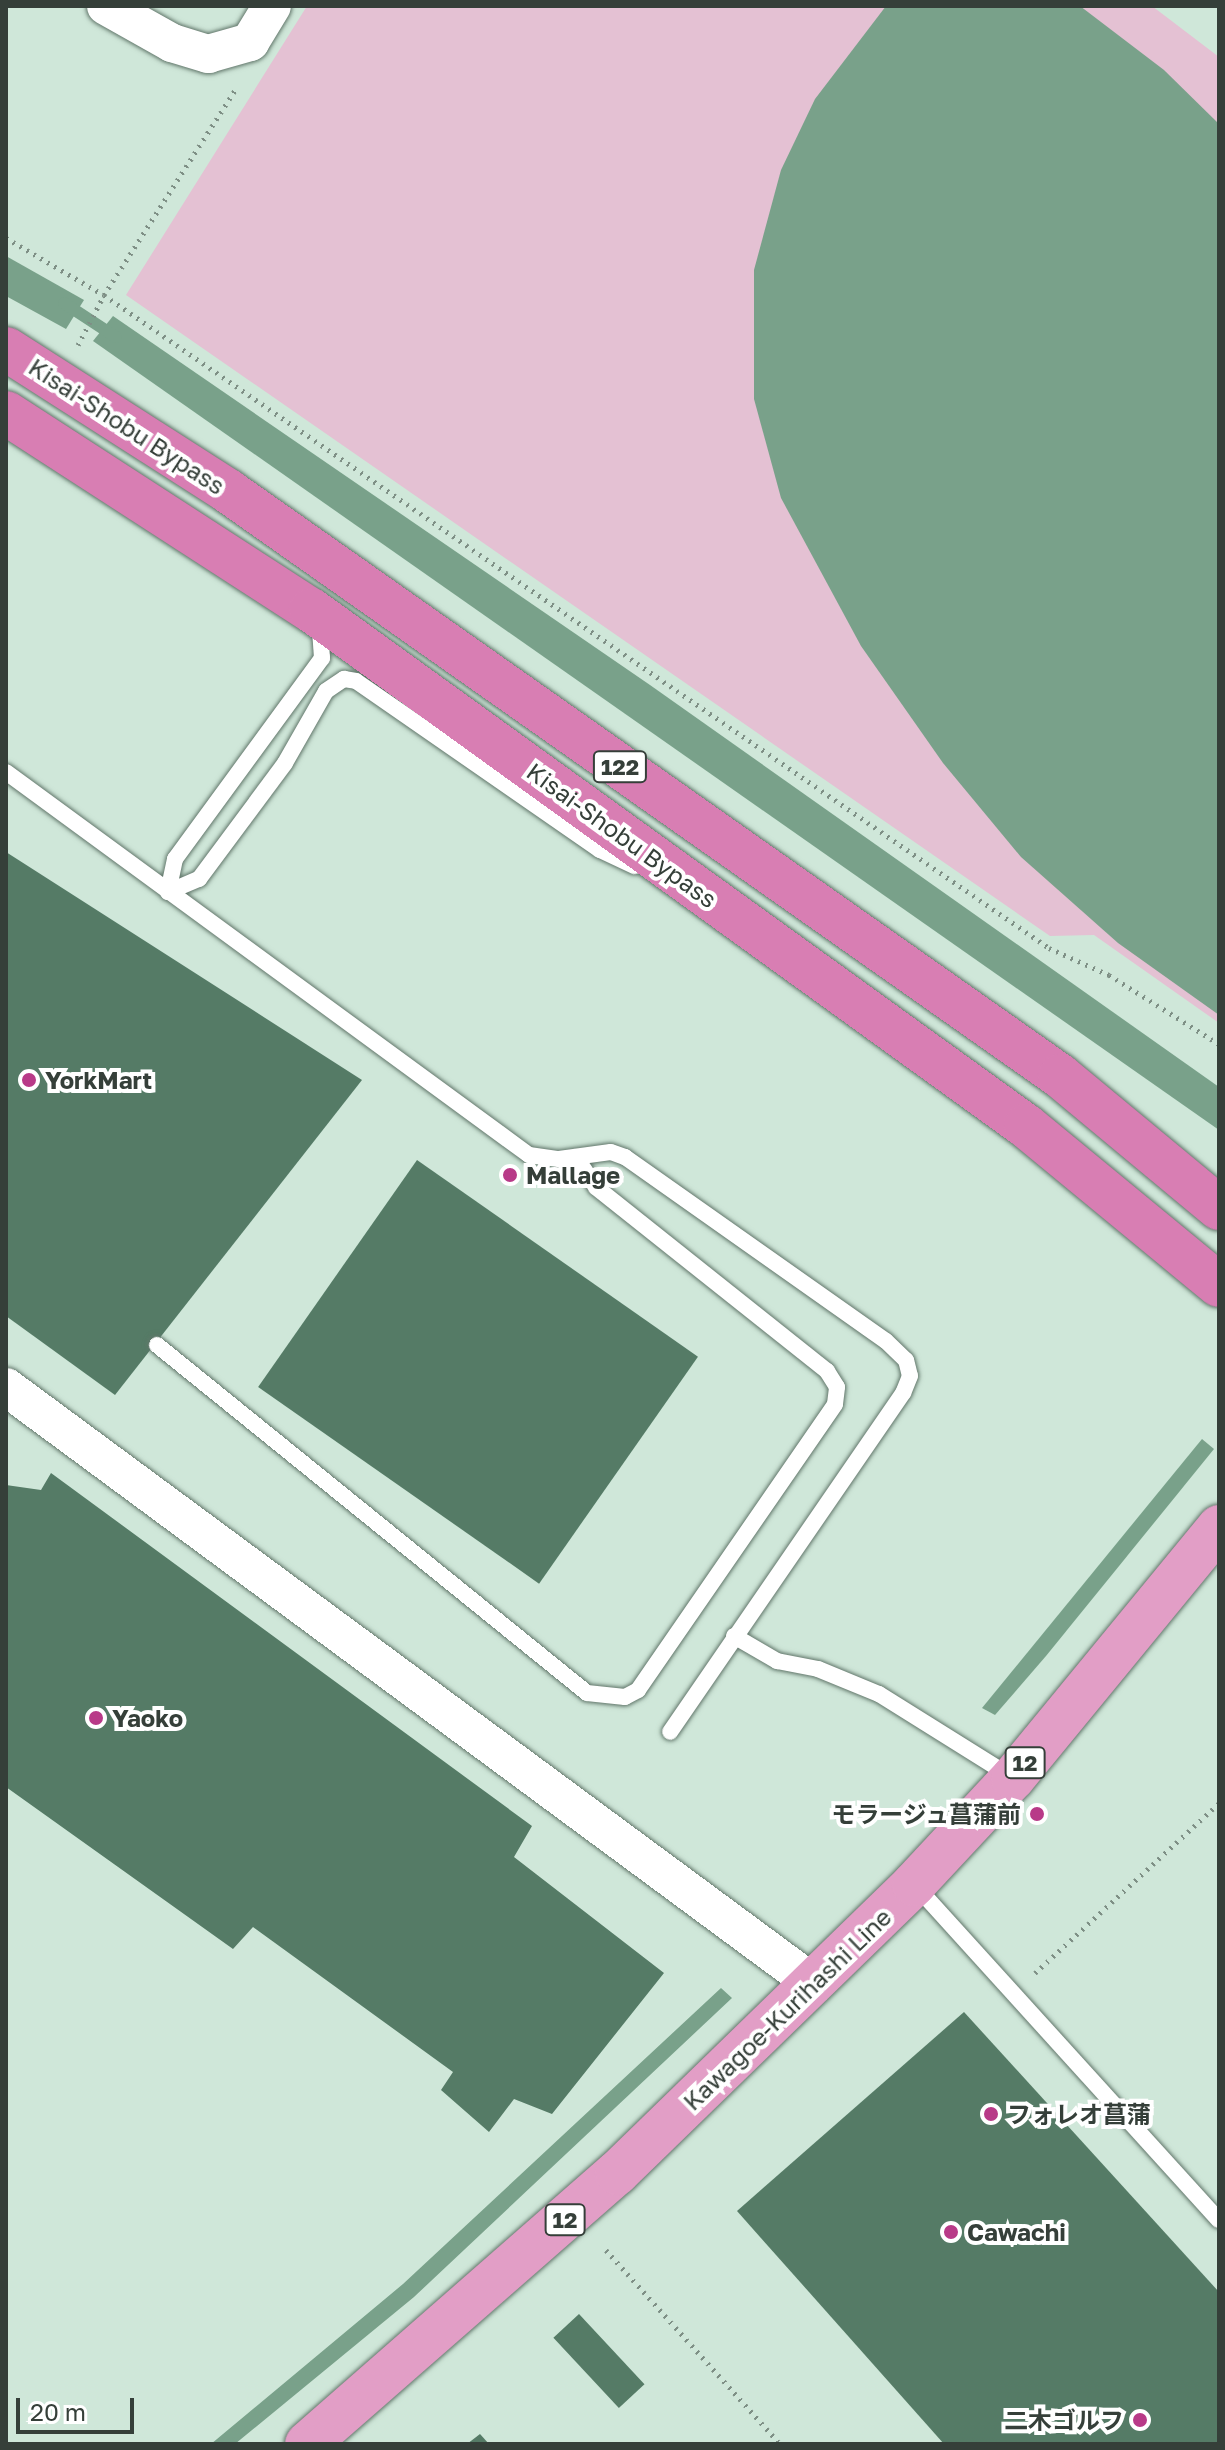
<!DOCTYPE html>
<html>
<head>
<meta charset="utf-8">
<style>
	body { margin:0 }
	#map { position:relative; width:1225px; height:2450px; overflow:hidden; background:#cfe7d9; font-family:"Golos Text","Noto Sans JP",sans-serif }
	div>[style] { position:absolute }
	.green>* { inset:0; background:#e4c1d3 }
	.water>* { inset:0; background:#79a18a }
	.stream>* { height:12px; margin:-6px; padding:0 6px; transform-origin:6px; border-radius:6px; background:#79a18a }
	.building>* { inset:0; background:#557b66; transform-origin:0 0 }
	.path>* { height:5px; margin-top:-2.5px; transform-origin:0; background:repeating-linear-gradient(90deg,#7e8f85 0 2px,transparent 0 8px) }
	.roads { filter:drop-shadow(0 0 2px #61766a) drop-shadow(0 0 2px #61766a) }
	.service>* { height:16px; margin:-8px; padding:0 8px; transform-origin:8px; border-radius:8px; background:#fff }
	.tertiary>* { height:38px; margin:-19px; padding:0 19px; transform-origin:19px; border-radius:19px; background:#fff }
	.primary>* { height:44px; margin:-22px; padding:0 22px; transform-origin:22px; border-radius:22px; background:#e29ec6 }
	.trunk>* { height:44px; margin:-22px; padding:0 22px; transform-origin:22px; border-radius:22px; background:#d87eb3 }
	.dots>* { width:22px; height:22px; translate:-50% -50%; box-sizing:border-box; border:4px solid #fff; border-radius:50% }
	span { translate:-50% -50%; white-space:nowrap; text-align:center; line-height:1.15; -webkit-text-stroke:8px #fff; paint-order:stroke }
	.shield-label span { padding:2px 6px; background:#fff; border:2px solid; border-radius:6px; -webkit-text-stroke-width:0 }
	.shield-label { font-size:22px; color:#353f39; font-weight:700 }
	.street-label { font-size:24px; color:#353f39 }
	.poi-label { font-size:24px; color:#353f39; font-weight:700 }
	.left { translate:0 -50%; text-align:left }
	.right { translate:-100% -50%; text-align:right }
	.frame { position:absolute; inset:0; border:8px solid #353f39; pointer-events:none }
	.scale { position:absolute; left:16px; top:2398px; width:118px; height:36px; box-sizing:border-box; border:4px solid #353f39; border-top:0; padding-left:10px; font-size:24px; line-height:28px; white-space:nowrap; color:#353f39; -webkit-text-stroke:6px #fff; paint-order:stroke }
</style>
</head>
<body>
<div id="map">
	<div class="green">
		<i style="clip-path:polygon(307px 6px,1152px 6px,1219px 57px,1219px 1023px,1094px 935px,1050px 936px,126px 295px)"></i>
	</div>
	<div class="water">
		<i style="clip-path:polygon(886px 6px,1080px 6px,1164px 70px,1219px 124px,1219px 1015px,1118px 943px,1021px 857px,943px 763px,861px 646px,781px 498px,754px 399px,754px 270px,781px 170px,815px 99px)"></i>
		<i style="clip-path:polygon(6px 256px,84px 300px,66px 329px,6px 296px)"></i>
		<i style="clip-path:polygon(113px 316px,650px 685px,1219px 1087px,1219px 1130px,93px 341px)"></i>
		<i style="clip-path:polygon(1202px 1439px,1214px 1449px,1046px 1656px,995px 1715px,982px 1708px)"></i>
		<i style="clip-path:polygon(721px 1988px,732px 1998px,414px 2297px,235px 2444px,211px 2444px,403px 2284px)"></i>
	</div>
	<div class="stream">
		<i style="left:64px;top:303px;width:62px;rotate:33.2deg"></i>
	</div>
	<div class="building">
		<i style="clip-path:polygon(6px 852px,362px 1080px,115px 1395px,6px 1316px)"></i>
		<i style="left:417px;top:1160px;width:343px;height:277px;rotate:35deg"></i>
		<i style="clip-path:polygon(51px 1473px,532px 1826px,514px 1857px,664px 1973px,552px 2114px,514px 2099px,489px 2132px,441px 2090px,453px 2072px,253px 1927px,233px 1949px,6px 1787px,6px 1485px,41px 1490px)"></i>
		<i style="clip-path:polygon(964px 2012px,1219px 2292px,1219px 2444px,944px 2444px,737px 2211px)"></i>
		<i style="left:579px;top:2314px;width:96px;height:35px;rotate:47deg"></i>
		<i style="clip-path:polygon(480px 2434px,489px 2444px,467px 2444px)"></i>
	</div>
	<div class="path">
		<i style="left:6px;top:238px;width:113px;rotate:30.2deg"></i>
		<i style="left:104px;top:295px;width:1149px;rotate:34.64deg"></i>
		<i style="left:1049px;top:948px;width:66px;rotate:24.2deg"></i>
		<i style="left:1109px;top:975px;width:130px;rotate:32.1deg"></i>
		<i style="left:78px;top:345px;width:56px;rotate:-62.5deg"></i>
		<i style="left:104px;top:295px;width:247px;rotate:-57.4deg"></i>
		<i style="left:1035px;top:1973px;width:251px;rotate:-42.7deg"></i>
		<i style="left:606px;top:2250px;width:261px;rotate:48.1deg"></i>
	</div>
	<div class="roads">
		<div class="service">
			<i style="left:6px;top:772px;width:648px;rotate:36.22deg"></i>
			<i style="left:529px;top:1155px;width:30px;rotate:8deg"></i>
			<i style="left:559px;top:1159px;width:52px;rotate:-7.7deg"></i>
			<i style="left:611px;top:1152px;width:15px;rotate:20deg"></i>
			<i style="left:625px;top:1157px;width:319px;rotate:35.2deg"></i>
			<i style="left:886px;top:1341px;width:28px;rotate:44deg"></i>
			<i style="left:906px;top:1360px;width:16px;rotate:76deg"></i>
			<i style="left:910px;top:1376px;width:18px;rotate:112deg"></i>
			<i style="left:903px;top:1393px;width:411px;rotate:124.5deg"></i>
			<i style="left:168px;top:892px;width:34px;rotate:-23deg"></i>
			<i style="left:199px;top:879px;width:144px;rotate:-53.4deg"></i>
			<i style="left:285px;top:763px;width:83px;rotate:-60.3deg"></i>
			<i style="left:326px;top:691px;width:22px;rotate:-34deg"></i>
			<i style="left:344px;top:679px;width:12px;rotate:9deg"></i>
			<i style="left:356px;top:681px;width:297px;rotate:34.7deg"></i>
			<i style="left:600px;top:850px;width:38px;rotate:25deg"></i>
			<i style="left:168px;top:892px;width:34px;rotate:-78deg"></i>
			<i style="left:175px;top:859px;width:249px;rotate:-53.8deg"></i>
			<i style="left:322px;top:658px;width:31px;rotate:-94deg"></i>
			<i style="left:157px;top:1345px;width:553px;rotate:38.98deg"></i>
			<i style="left:587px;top:1693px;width:38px;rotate:6deg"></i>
			<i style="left:625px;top:1697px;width:15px;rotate:-28deg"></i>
			<i style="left:638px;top:1690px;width:347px;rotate:-55.4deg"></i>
			<i style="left:835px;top:1404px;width:17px;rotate:-83deg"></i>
			<i style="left:837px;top:1387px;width:19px;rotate:-122deg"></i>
			<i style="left:827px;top:1371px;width:295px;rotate:-141.5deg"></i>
			<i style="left:596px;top:1187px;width:36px;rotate:-124deg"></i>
			<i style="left:734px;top:1636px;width:50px;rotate:30.2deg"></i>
			<i style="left:777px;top:1661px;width:42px;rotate:11deg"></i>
			<i style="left:818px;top:1669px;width:66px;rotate:22.3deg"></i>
			<i style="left:879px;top:1694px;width:157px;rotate:32deg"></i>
			<i style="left:915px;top:1885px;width:452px;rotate:47.8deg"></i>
		</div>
		<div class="tertiary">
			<i style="left:106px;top:6px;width:76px;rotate:29.3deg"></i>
			<i style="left:172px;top:43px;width:38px;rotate:17deg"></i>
			<i style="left:208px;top:54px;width:44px;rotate:-15.9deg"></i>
			<i style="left:250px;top:42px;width:42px;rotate:-58.6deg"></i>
			<i style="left:6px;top:1387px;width:1005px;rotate:36.46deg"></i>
		</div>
		<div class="primary">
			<i style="left:307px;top:2444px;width:412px;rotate:-41.2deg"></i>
			<i style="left:617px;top:2173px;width:414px;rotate:-44.2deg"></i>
			<i style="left:914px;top:1884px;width:145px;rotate:-47deg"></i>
			<i style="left:1013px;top:1778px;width:325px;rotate:-50.6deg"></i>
		</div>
		<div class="trunk">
			<i style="left:6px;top:349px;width:264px;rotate:32.6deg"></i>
			<i style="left:228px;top:491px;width:1017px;rotate:35.11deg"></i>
			<i style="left:1060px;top:1076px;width:207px;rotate:39.7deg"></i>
			<i style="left:6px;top:413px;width:363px;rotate:32.9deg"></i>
			<i style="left:311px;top:610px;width:882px;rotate:35.82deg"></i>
			<i style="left:1026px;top:1126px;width:250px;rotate:39.5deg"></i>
		</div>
	</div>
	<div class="dots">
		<i style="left:29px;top:1080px;background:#b83a88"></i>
		<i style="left:510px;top:1175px;background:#b83a88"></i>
		<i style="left:96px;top:1718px;background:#b83a88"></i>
		<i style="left:1037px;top:1814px;background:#b83a88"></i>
		<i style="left:991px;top:2114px;background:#b83a88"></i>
		<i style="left:951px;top:2232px;background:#b83a88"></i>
		<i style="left:1140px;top:2420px;background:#b83a88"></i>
	</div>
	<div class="shield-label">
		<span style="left:620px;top:767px">122</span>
		<span style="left:1025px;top:1763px">12</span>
		<span style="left:565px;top:2220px">12</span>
	</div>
	<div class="street-label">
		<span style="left:127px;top:426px;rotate:33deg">Kisai-Shobu Bypass</span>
		<span style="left:622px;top:835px;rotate:36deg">Kisai-Shobu Bypass</span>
		<span style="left:787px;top:2009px;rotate:-44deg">Kawagoe-Kurihashi Line</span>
	</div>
	<div class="poi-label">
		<span class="left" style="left:45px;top:1080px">YorkMart</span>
		<span class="left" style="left:526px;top:1175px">Mallage</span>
		<span class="left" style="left:112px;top:1718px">Yaoko</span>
		<span class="right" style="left:1021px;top:1814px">モラージュ菖蒲前</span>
		<span class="left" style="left:1007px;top:2114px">フォレオ菖蒲</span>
		<span class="left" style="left:967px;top:2232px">Cawachi</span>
		<span class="right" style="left:1124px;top:2420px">二木ゴルフ</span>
	</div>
	<div class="frame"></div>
	<div class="scale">20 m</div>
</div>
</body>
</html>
